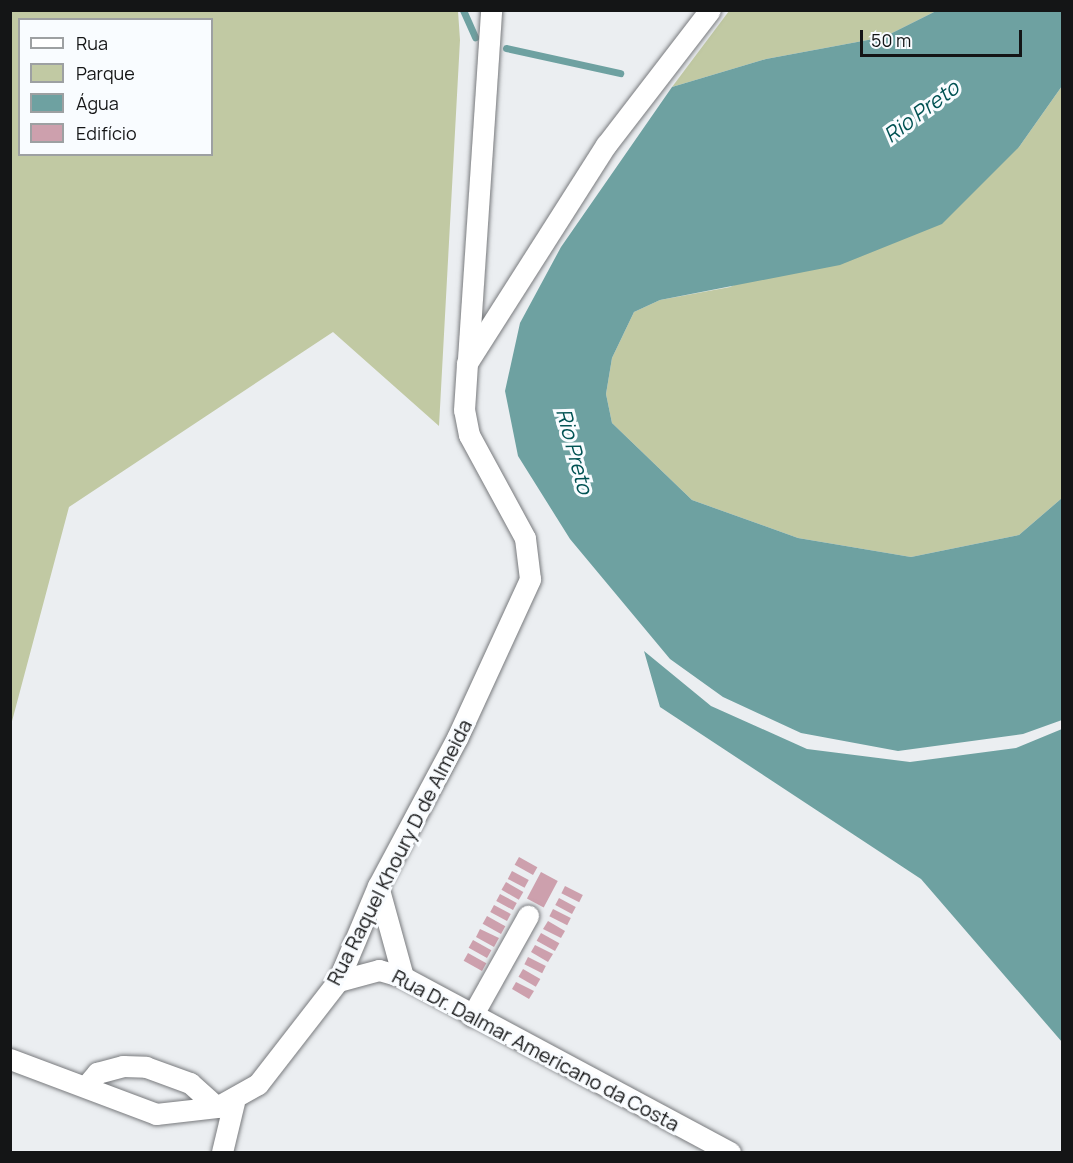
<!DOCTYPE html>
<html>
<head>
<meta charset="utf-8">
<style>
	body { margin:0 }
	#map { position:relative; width:1073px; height:1163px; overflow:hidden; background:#ebeef1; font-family:Manrope,sans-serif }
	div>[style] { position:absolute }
	.green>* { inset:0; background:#c1c9a3 }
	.water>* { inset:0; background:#6ea1a1 }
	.stream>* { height:7px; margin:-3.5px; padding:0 3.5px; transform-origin:3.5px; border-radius:3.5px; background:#6ea1a1 }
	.building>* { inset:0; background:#cda0ad; transform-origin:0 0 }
	.roads { filter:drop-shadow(0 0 2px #787a7d) drop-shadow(0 0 2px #787a7d) }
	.minor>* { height:21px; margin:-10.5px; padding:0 10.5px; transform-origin:10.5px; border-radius:10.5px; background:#fff }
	span { translate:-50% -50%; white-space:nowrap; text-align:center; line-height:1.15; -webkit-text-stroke:6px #f9fcff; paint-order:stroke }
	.street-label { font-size:20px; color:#141516 }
	.water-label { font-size:21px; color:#005253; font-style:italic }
	.frame { position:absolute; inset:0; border:12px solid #141516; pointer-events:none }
	.legend { position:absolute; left:18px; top:18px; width:195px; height:138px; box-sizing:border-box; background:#f9fcff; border:2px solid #9da0a2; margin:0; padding:8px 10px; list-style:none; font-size:18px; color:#141516 }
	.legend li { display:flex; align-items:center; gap:12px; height:30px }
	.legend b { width:30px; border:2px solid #9da0a2 }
	.scale { position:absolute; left:860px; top:30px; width:162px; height:27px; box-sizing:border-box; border:3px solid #141516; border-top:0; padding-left:8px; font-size:18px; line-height:21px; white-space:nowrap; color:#141516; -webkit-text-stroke:4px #f9fcff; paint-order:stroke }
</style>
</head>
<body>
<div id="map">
	<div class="green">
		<i style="clip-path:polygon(evenodd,11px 10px,458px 11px,460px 40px,439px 426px,333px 332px,69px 507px,11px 725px,11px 10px,20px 20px,212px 20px,212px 154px,20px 154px,20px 20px)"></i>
		<i style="clip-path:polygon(729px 11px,936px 11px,884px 37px,766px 59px,672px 87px)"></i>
		<i style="clip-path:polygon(1062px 86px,1062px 498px,1019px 535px,911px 557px,798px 538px,692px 500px,612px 423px,606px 394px,612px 358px,634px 312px,660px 300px,730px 287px,1019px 147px)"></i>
	</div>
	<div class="water">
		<i style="clip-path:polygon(936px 11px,1062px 11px,1062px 86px,1019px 147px,942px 224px,840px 265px,660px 300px,634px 312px,612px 358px,606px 394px,612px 423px,692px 500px,798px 538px,911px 557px,1019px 535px,1062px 498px,1062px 720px,1023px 734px,898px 751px,801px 733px,723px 697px,670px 659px,570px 539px,518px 456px,505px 391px,520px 323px,561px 247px,672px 87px,766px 59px,884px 37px)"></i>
		<i style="clip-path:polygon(644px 651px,711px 706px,807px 749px,910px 762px,1016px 748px,1062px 729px,1062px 1042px,921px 879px,660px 707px)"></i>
	</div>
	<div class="stream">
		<i style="left:463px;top:10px;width:30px;rotate:66deg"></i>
		<i style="left:506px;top:48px;width:117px;rotate:12.4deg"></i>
	</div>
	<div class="building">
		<i style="left:519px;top:857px;width:21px;height:9px;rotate:29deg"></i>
		<i style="left:512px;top:871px;width:19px;height:9px;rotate:28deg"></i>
		<i style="left:541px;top:872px;width:19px;height:30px;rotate:28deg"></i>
		<i style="left:506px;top:882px;width:20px;height:9px;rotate:30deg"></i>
		<i style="left:565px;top:886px;width:20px;height:8px;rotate:27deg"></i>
		<i style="left:500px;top:894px;width:19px;height:8px;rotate:28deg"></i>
		<i style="left:559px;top:898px;width:19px;height:8px;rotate:28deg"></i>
		<i style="left:494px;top:905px;width:19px;height:8px;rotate:28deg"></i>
		<i style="left:553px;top:909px;width:20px;height:8px;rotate:27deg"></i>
		<i style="left:487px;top:916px;width:21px;height:9px;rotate:29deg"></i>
		<i style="clip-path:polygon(548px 921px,565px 931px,561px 938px,543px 929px)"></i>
		<i style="clip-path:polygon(480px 929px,499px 938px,494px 947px,476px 937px)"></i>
		<i style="left:541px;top:933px;width:21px;height:9px;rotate:29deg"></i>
		<i style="left:473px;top:940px;width:21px;height:9px;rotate:29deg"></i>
		<i style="clip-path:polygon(535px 945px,553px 954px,548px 962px,531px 952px)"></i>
		<i style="left:468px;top:953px;width:21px;height:9px;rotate:29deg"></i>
		<i style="left:528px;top:957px;width:20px;height:8px;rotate:27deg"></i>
		<i style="left:523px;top:969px;width:20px;height:9px;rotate:30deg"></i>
		<i style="clip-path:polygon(516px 982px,534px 991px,529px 999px,512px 989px)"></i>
	</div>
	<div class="roads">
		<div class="minor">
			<i style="left:468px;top:359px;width:350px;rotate:-86.2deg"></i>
			<i style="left:378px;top:886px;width:94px;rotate:74.6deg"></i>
			<i style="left:338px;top:981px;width:42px;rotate:-15deg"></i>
			<i style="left:379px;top:970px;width:25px;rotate:16deg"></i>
			<i style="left:403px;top:977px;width:371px;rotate:28.2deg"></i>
			<i style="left:472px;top:1016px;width:115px;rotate:-60.8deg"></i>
			<i style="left:10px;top:1059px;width:156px;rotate:20.6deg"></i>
			<i style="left:156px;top:1114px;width:61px;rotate:-6.5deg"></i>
			<i style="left:217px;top:1107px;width:47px;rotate:-29.3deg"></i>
			<i style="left:258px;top:1084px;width:130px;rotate:-52.2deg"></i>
			<i style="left:338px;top:981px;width:103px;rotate:-67.2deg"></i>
			<i style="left:378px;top:886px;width:168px;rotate:-61.9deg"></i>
			<i style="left:457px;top:738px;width:175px;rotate:-65.3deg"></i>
			<i style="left:530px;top:579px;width:41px;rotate:-97deg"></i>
			<i style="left:525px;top:538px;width:117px;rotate:-118.5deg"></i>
			<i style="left:469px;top:435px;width:25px;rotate:-101deg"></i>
			<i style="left:464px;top:410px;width:47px;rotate:-86.3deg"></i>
			<i style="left:467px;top:363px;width:259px;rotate:-57.5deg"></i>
			<i style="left:606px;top:145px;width:170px;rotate:-52.4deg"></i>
			<i style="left:87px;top:1085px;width:16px;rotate:-50deg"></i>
			<i style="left:97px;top:1073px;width:27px;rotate:-15deg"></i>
			<i style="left:123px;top:1066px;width:23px;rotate:2deg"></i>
			<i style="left:146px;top:1067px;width:47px;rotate:20deg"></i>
			<i style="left:190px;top:1083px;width:36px;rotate:42deg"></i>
			<i style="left:222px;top:1152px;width:51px;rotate:-76.5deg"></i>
		</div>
	</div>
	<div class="street-label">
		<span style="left:399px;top:852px;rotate:-63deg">Rua Raquel Khoury D de Almeida</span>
		<span style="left:536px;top:1050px;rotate:28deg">Rua Dr. Dalmar Americano da Costa</span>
	</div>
	<div class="water-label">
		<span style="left:921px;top:111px;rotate:-37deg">Rio Preto</span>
		<span style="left:575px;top:451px;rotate:75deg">Rio Preto</span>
	</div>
	<div class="frame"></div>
	<ul class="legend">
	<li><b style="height:8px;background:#fff"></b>Rua</li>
	<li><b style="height:16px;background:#c1c9a3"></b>Parque</li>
	<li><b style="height:16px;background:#6ea1a1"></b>Água</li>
	<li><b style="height:16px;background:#cda0ad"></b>Edifício</li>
	</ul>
	<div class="scale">50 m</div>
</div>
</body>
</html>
